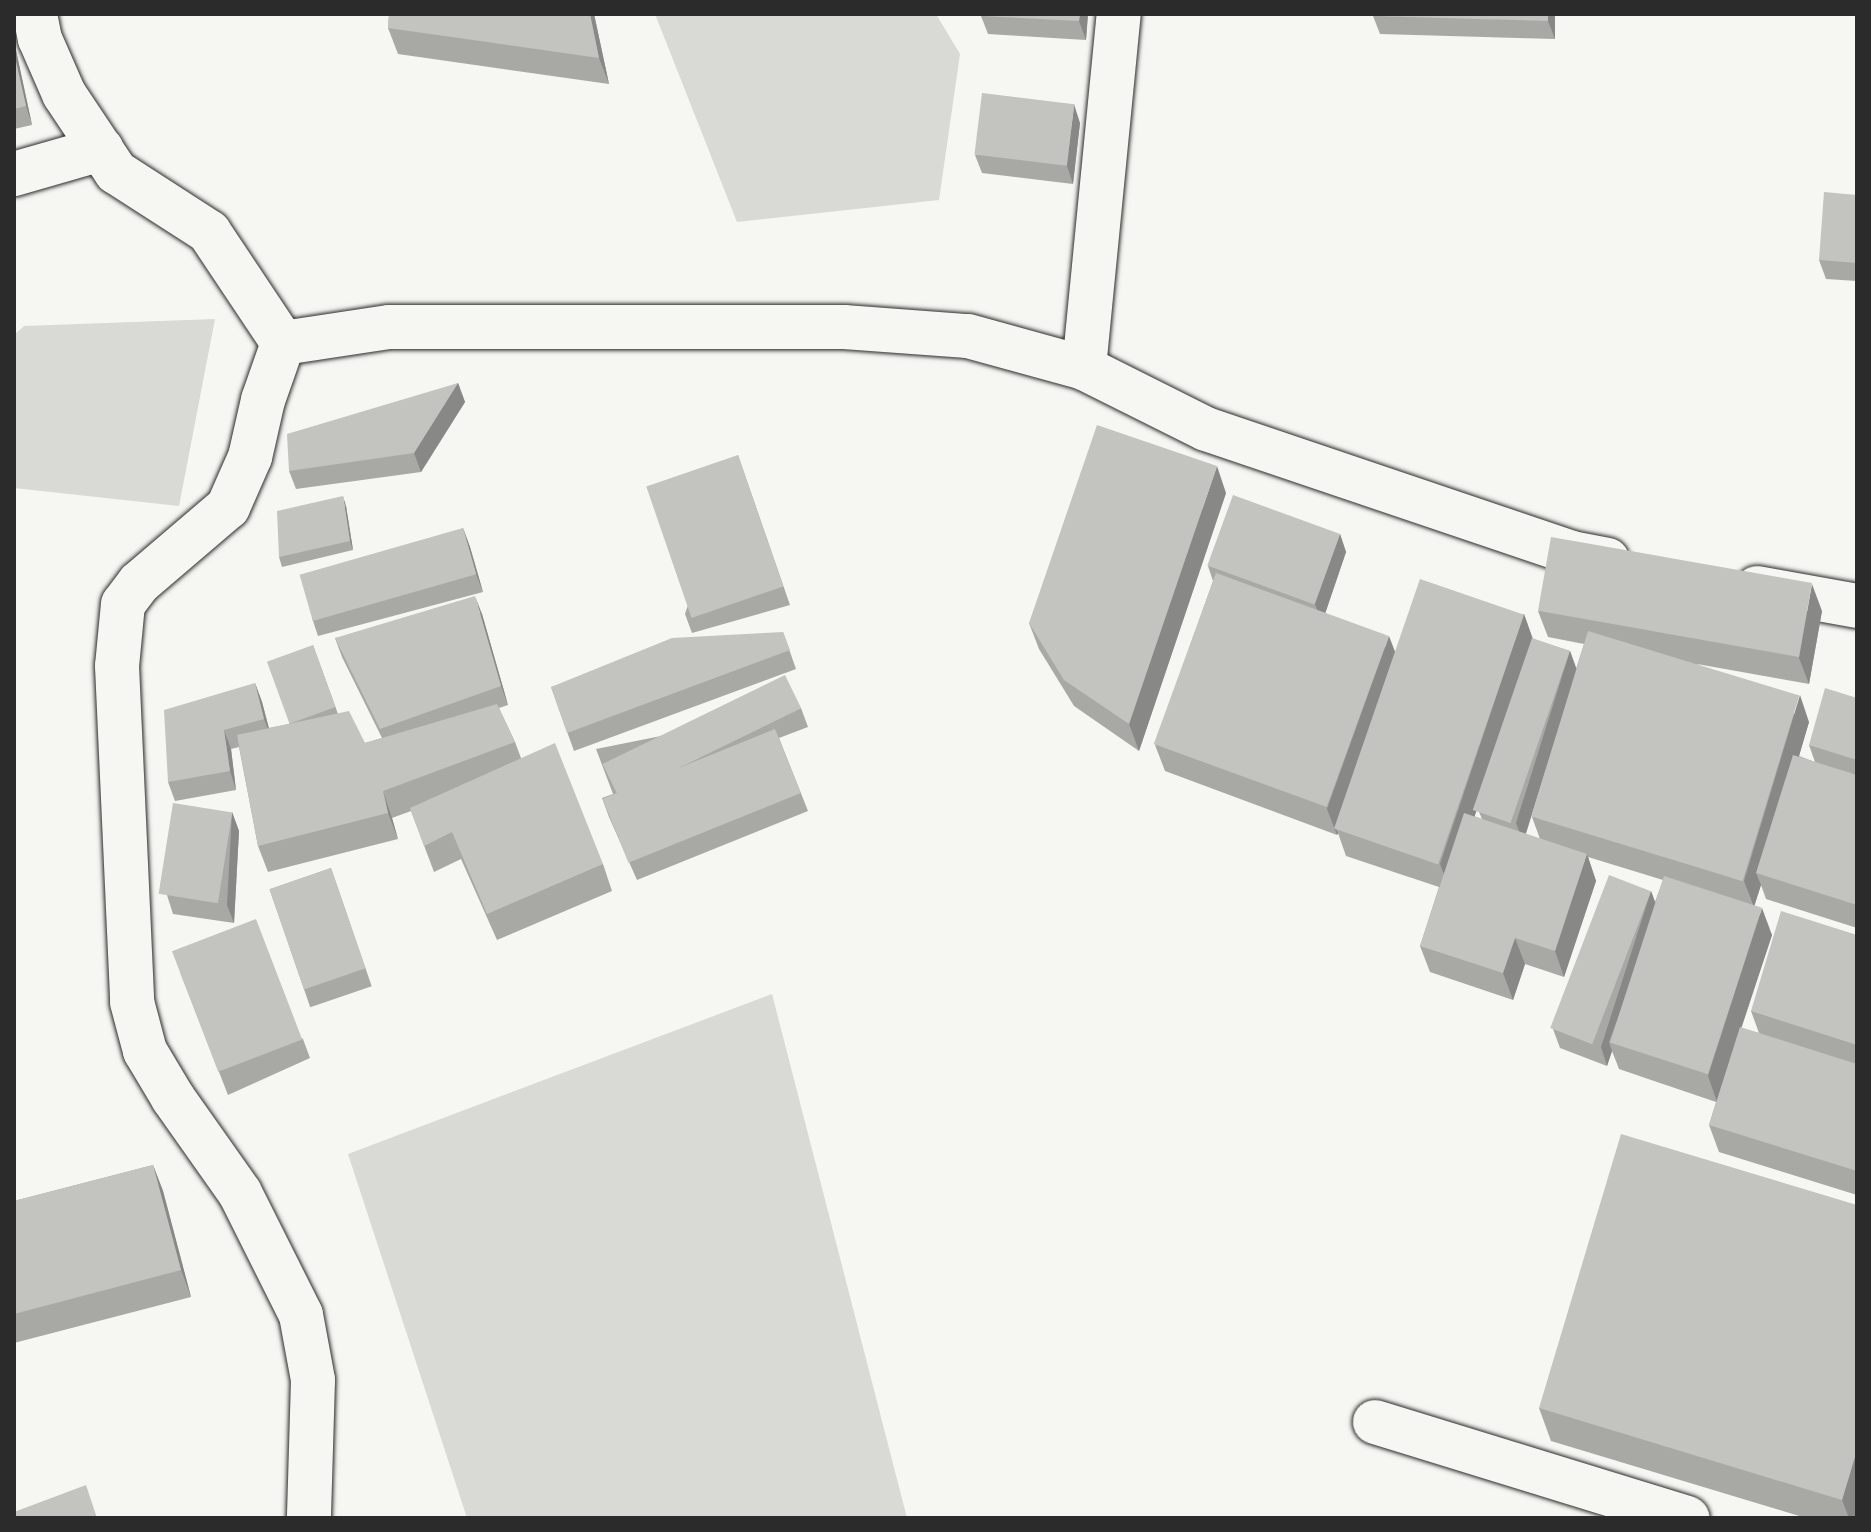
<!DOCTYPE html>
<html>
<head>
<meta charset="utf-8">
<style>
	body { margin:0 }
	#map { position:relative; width:1871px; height:1532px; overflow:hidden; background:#f6f6f2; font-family:Caveat,sans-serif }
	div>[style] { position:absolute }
	.green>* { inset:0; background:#d9d9d5 }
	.roads { filter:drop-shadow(0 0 2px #2b2b2b) drop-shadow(0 0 2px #2b2b2b) }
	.minor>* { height:44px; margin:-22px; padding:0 22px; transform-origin:22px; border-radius:22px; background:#f6f6f2 }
	.wall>* { inset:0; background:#a8a8a5; transform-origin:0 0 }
	.shaded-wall>* { inset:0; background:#888886 }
	.building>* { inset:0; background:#c3c3c0; transform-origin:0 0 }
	span { translate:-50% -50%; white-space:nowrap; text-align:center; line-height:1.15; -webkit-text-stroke:7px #f6f6f2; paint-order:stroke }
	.frame { position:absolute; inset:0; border:16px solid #2b2b2b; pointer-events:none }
</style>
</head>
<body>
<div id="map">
	<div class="green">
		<i style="clip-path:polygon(655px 14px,936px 14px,960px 54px,939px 200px,737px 222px)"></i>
		<i style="clip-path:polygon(215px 319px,179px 506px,14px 488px,14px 335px,24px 326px)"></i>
		<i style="clip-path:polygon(772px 994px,907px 1518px,467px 1518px,348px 1154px)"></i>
	</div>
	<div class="roads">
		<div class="minor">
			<i style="left:35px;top:14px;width:25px;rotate:79deg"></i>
			<i style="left:40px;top:39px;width:60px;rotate:66.4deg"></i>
			<i style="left:64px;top:94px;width:94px;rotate:56.3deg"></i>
			<i style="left:116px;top:172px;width:111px;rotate:32.8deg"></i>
			<i style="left:209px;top:232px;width:133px;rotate:56.3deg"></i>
			<i style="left:283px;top:343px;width:60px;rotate:109.3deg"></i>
			<i style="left:263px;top:400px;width:58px;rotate:102.8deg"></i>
			<i style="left:250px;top:457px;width:55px;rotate:113.7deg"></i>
			<i style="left:228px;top:507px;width:117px;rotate:139.5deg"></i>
			<i style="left:139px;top:583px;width:26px;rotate:127deg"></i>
			<i style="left:123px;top:604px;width:62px;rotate:95.5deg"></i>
			<i style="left:117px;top:666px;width:336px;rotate:87.4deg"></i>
			<i style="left:132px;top:1002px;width:51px;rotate:75.1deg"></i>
			<i style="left:145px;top:1051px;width:55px;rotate:59.2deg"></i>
			<i style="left:173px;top:1098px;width:116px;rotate:54.8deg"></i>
			<i style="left:240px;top:1193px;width:136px;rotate:63.4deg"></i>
			<i style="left:301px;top:1315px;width:66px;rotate:79.5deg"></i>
			<i style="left:313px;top:1380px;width:138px;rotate:91.7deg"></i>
			<i style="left:14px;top:174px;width:91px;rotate:-16deg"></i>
			<i style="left:283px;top:343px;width:107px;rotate:-8.6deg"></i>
			<i style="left:389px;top:327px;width:455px"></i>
			<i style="left:844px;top:327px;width:124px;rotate:4.2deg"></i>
			<i style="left:968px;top:336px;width:120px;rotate:15.4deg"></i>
			<i style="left:1084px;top:368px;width:136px;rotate:26.6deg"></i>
			<i style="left:1206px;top:429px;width:386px;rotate:18.7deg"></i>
			<i style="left:1572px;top:553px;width:36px;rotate:11deg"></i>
			<i style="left:1084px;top:368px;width:356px;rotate:-84.4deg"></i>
			<i style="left:1757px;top:588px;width:102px;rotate:10.2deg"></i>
			<i style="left:1375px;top:1422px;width:327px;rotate:17.1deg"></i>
		</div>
	</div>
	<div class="wall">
		<i style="clip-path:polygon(389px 14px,594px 14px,609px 84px,398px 54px,388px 28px)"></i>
		<i style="clip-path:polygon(1088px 14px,1086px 40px,988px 34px,981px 16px)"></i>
		<i style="clip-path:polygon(1555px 14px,1555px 39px,1380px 34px,1373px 16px)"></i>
		<i style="clip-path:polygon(14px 41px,32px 125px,14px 129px)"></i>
		<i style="clip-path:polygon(1080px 123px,1073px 184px,982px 173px,975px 155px)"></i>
		<i style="clip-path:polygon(1857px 195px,1857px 281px,1826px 279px,1819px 260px)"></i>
		<i style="clip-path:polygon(458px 383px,465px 402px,421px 472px,296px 489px,289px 471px)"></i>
		<i style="clip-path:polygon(738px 455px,790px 605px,692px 633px,685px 614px)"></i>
		<i style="clip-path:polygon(1226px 493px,1139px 751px,1074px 706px,1039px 649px,1029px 623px)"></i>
		<i style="clip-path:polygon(346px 506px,353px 550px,282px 567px,279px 557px)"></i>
		<i style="clip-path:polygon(463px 528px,470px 547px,483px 592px,318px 636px,312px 618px)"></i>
		<i style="clip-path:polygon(evenodd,1340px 534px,1346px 552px,1325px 613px,1395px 653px,1524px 614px,1533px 639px,1570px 651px,1576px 669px,1584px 644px,1548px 637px,1538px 611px,1822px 611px,1809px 684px,1697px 664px,1809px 722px,1799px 756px,1815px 762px,1809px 745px,1857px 698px,1857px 928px,1766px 899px,1761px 885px,1754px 906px,1772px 935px,1741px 1028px,1759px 1033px,1751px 1011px,1857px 935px,1857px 1195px,1719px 1152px,1709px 1125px,1716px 1102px,1619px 1069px,1612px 1051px,1607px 1066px,1560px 1048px,1553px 1029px,1651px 891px,1655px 902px,1663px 880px,1588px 857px,1596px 881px,1564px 977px,1525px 964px,1513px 1000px,1430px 972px,1420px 946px,1439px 887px,1346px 856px,1338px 833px,1337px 835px,1165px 771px,1155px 745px,1213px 581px,1208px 566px,1340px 534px,1567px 700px,1532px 817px,1540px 839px,1526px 834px,1567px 700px,1340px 534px,1513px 702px,1479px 812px,1482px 819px,1474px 816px,1513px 702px)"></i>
		<i style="clip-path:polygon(482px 614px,508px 705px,499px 708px,515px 742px,521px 758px,603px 864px,612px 891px,497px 940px,461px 859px,434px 872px,411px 811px,392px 818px,398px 839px,268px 872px,258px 846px,239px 747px,231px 749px,236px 790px,175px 801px,168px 782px,255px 683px,262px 702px,269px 728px,289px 724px,313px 645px,338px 714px,365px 743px,382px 738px,342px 657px,335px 638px)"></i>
		<i style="clip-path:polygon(783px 632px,796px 669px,574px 751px,551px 687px)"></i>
		<i style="clip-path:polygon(801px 708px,808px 727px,779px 738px,808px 811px,637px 880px,609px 817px,602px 798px,613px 794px,596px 749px)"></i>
		<i style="clip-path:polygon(232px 812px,239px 831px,234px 923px,173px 914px,167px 895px)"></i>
		<i style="left:331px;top:868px;width:125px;height:65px;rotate:71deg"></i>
		<i style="clip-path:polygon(180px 972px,303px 1039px,310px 1058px,228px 1095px)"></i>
		<i style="clip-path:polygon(153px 1165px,163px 1191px,191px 1297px,14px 1343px,14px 1201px)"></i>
		<i style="clip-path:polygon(1857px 1205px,1857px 1518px,1806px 1518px,1551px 1441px,1539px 1408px)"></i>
	</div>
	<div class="shaded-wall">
		<i style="clip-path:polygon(590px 14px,594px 14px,609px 84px,599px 58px)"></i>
		<i style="clip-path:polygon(1080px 14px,1088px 14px,1086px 40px,1079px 21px)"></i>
		<i style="clip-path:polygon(1548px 14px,1555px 14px,1555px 39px,1548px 21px)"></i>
		<i style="clip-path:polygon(14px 41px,32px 125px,26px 106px,14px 53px)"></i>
		<i style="clip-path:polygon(1074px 104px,1080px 123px,1073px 184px,1067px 166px)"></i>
		<i style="clip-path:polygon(458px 383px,465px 402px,421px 472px,414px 453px)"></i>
		<i style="clip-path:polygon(1217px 466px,1226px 493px,1139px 751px,1129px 724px)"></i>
		<i style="clip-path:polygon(343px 496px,346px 506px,353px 550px,350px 541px)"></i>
		<i style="clip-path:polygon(463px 528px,470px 547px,483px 592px,476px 574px)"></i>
		<i style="clip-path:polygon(1340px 534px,1346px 552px,1322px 623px,1315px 604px)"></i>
		<i style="clip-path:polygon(1812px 584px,1822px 611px,1809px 684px,1799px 658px)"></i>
		<i style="clip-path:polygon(475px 596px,482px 614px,508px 705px,501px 686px)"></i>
		<i style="clip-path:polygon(1524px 614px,1533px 640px,1450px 891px,1440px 864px)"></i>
		<i style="clip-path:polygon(1389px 636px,1399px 662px,1336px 829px,1338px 833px,1337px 835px,1327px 809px)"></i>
		<i style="clip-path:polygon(1570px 651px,1577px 670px,1523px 842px,1516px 823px)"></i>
		<i style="clip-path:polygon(255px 683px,262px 702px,271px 737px,264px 719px)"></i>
		<i style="clip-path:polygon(1800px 695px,1809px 722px,1764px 875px,1756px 873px,1761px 885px,1754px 907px,1744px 881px)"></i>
		<i style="clip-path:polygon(224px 730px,231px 749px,236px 790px,230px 771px)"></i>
		<i style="clip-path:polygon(383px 791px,392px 818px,398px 839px,388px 813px)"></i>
		<i style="clip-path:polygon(232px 812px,239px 831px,234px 923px,227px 905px)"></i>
		<i style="clip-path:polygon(1587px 854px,1596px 881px,1564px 977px,1555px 951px)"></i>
		<i style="clip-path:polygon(1651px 891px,1658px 910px,1609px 1042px,1612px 1051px,1607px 1066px,1601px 1047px)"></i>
		<i style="clip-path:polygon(1762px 908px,1772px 935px,1717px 1102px,1708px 1076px)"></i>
		<i style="clip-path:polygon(1515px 938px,1525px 964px,1513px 1000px,1503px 973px)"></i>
		<i style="clip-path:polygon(153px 1165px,163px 1191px,191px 1297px,181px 1270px)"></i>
		<i style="clip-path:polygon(1857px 1450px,1857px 1518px,1849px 1518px,1842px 1500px)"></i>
	</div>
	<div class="building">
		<i style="clip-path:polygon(389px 14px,590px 14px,599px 58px,388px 28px)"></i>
		<i style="clip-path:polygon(981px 14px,1080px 14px,1079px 21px,981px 16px)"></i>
		<i style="clip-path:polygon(1373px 14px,1548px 14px,1548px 21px,1373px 16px)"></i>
		<i style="clip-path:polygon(14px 53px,26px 106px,14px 109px)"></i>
		<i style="left:982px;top:93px;width:93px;height:62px;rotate:7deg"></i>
		<i style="clip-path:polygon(1824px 192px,1857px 195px,1857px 263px,1819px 260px)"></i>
		<i style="clip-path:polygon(458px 383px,414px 453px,289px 471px,287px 434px)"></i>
		<i style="clip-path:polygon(1097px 425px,1217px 466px,1129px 724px,1064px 680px,1029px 623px)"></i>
		<i style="left:738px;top:455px;width:139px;height:97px;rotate:71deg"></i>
		<i style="left:1233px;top:495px;width:114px;height:75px;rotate:20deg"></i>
		<i style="clip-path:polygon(343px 496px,350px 541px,279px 557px,277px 511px)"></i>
		<i style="left:463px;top:528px;width:48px;height:170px;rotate:74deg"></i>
		<i style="left:1551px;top:537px;width:265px;height:75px;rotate:10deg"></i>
		<i style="left:1216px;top:573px;width:184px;height:182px;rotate:20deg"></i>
		<i style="left:1420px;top:579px;width:110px;height:264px;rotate:19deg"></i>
		<i style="clip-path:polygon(475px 596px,501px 686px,380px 729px,335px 638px)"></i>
		<i style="left:1588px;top:631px;width:221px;height:194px;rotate:17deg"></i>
		<i style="clip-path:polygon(783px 632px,790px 650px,567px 733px,551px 687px,672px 638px)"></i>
		<i style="left:1532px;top:638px;width:40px;height:182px;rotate:19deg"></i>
		<i style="left:313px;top:645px;width:66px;height:49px;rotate:70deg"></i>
		<i style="left:785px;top:675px;width:37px;height:203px;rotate:64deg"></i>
		<i style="clip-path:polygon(255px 683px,264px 719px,224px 730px,230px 771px,168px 782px,164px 710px)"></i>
		<i style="clip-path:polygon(1825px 688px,1857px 698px,1857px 760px,1809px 745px)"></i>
		<i style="clip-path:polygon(497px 704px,515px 742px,383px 791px,388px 813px,258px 846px,237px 735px,349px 711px,365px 743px)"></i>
		<i style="left:775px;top:729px;width:69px;height:186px;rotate:68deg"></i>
		<i style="clip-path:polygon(555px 743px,603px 864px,487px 914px,452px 832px,424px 846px,410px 808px)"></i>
		<i style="clip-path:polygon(1793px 755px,1857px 775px,1857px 905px,1756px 873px)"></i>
		<i style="left:173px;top:803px;width:60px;height:92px;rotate:9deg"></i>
		<i style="clip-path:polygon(1464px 813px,1587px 854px,1555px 951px,1515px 938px,1503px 973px,1420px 946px)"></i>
		<i style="left:331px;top:868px;width:106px;height:65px;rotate:71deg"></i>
		<i style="left:1609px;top:875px;width:45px;height:164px;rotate:21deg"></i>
		<i style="left:1664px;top:876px;width:103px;height:175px;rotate:18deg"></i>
		<i style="clip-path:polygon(1781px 911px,1857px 935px,1857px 1045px,1751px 1011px)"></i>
		<i style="left:256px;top:919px;width:129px;height:90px;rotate:69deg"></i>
		<i style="clip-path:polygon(1740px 1027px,1857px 1064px,1857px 1171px,1709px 1125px)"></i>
		<i style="clip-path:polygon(1621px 1134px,1857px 1205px,1857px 1450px,1842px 1500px,1539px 1408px)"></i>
		<i style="clip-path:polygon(153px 1165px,181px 1270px,14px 1314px,14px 1201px)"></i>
		<i style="clip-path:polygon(86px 1485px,97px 1518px,14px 1518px,14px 1512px)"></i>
	</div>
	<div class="frame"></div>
</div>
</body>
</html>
